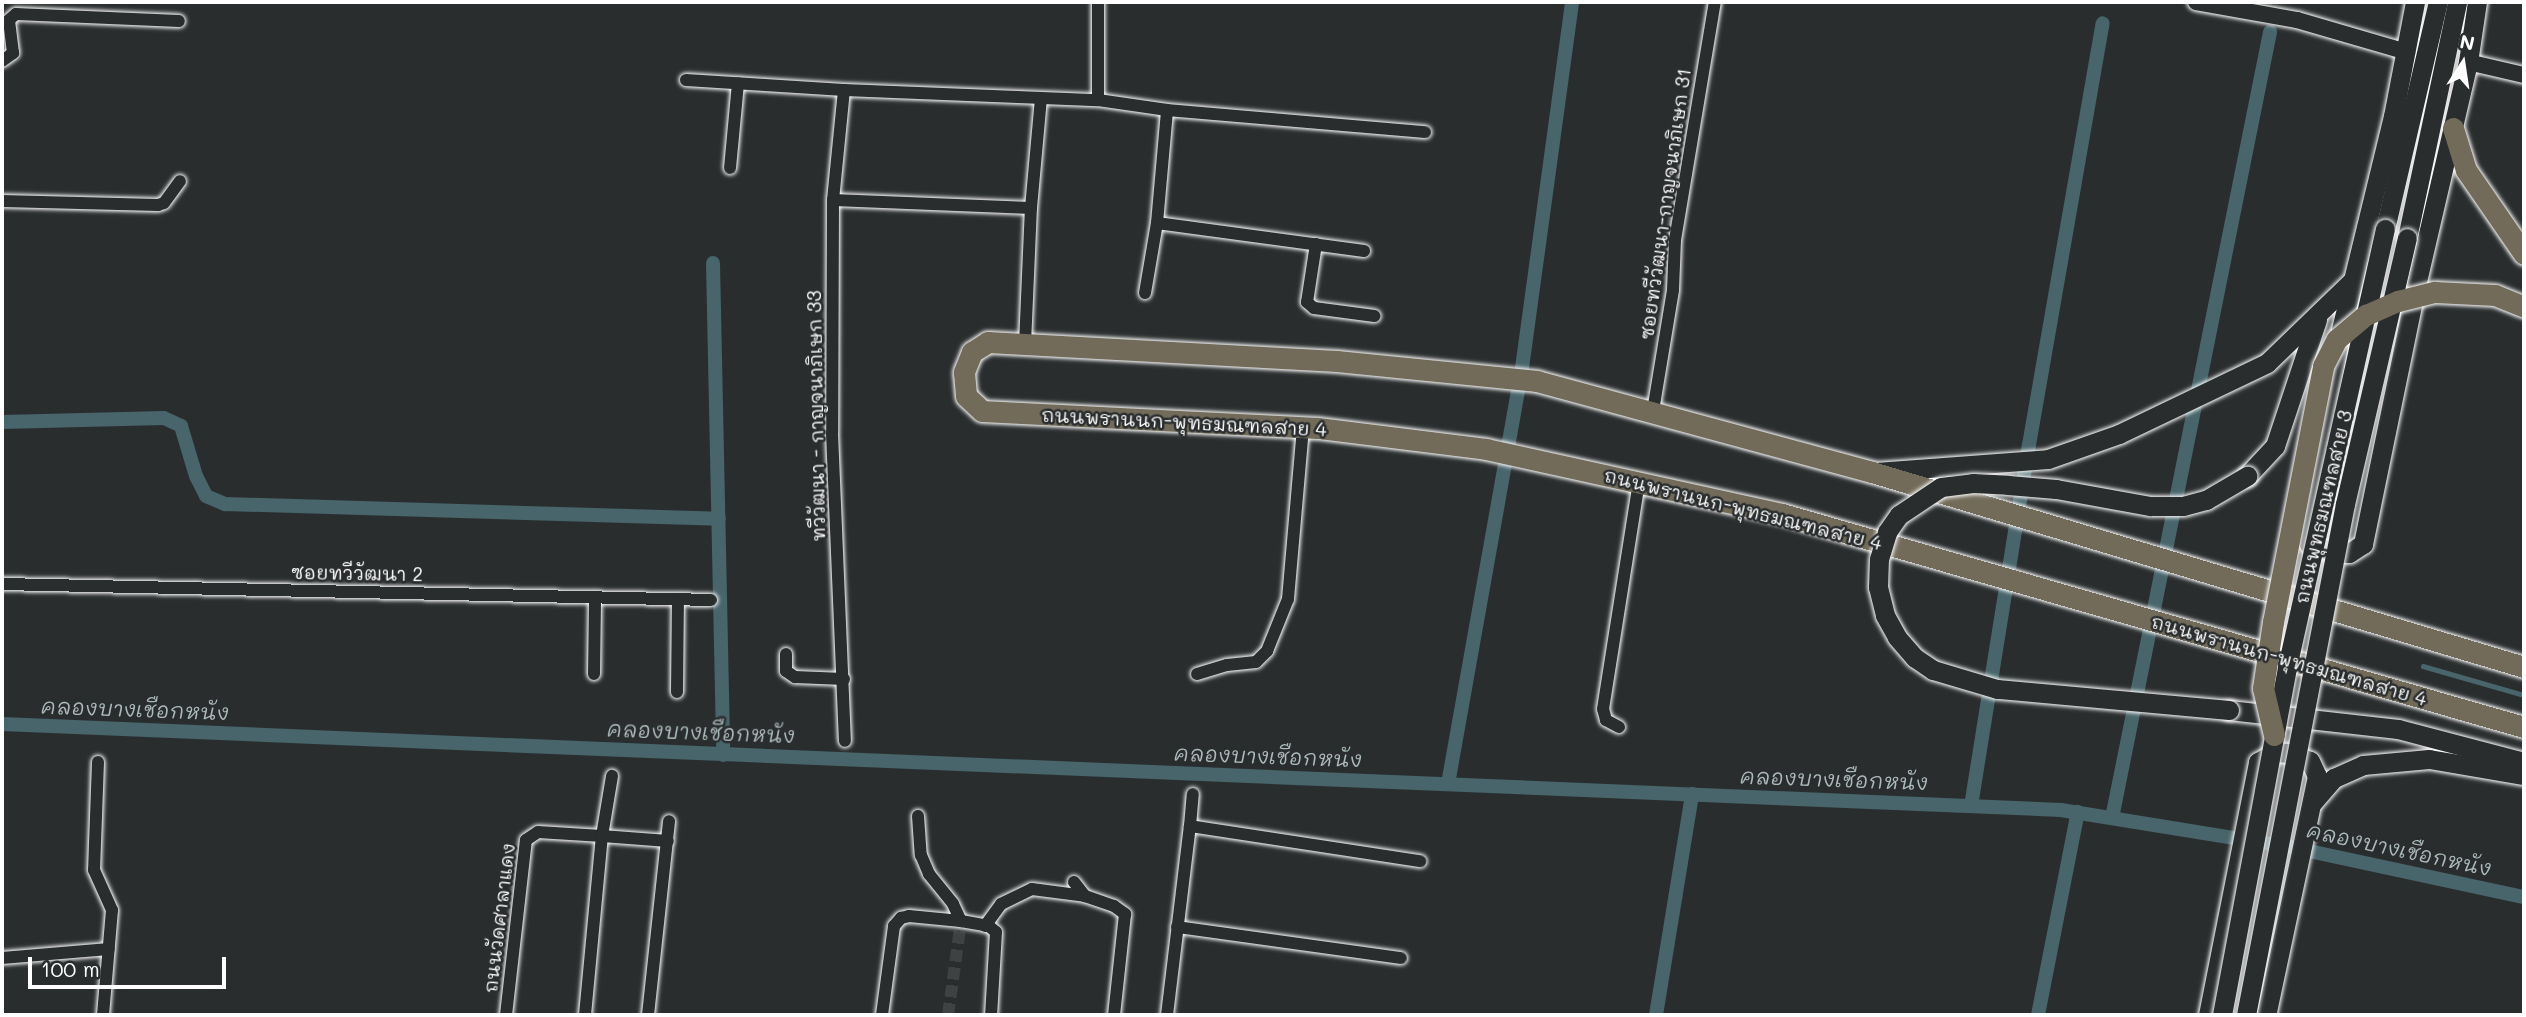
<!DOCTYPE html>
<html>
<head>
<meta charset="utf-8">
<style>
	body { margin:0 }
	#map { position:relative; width:2526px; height:1017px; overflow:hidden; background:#2a2d2e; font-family:Mali,"Playpen Sans Thai",sans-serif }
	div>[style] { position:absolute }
	.stream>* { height:4.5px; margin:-2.25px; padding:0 2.25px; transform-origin:2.25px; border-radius:2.25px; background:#47656b }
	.canal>* { height:14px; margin:-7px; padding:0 7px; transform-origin:7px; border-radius:7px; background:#47656b }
	.minor-tunnel>* { height:12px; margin-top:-6px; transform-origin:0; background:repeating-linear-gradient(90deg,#3f4243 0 12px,transparent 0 18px) }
	.roads { filter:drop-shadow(0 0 2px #fff) drop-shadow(0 0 2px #fff) }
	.minor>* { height:12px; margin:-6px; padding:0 6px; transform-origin:6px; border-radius:6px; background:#2a2d2e }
	.tertiary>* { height:16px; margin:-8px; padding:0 8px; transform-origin:8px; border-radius:8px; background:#2a2d2e }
	.secondary>* { height:19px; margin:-9.5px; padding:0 9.5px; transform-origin:9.5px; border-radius:9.5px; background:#2a2d2e }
	.primary>* { height:21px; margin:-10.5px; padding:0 10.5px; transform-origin:10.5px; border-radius:10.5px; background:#726b5a }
	.bridges { filter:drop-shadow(0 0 2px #fff) drop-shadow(0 0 2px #fff) }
	.secondary-bridge>* { height:19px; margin:-9.5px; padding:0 9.5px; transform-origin:9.5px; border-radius:9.5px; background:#2a2d2e }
	.primary-bridge>* { height:21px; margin:-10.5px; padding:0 10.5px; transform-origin:10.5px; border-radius:10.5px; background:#726b5a }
	span { translate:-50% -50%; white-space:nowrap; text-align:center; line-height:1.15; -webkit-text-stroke:5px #2a2d2e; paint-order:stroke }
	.street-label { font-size:19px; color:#fff }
	.water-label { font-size:21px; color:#acbabc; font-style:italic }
	.frame { position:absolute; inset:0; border:4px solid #fff; pointer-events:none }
	.north { position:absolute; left:2428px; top:28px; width:70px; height:70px; -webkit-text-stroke:5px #2a2d2e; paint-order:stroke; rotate:12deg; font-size:19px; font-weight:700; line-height:28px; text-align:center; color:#fff }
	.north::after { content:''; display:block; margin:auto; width:24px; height:32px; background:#fff; clip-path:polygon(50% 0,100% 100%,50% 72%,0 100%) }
	.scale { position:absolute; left:28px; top:957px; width:198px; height:32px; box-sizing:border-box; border:4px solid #fff; border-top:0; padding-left:9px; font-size:21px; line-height:24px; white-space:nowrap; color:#fff; -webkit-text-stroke:5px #2a2d2e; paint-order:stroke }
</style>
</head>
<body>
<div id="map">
	<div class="stream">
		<i style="left:2423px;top:666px;width:105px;rotate:16deg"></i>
	</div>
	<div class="canal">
		<i style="left:713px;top:263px;width:492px;rotate:88.8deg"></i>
		<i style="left:2px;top:422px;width:162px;rotate:-1.4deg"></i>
		<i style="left:164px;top:418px;width:19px;rotate:25deg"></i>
		<i style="left:181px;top:426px;width:52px;rotate:73.3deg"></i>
		<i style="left:196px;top:476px;width:22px;rotate:63deg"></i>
		<i style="left:206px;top:496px;width:21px;rotate:23deg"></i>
		<i style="left:225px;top:504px;width:494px;rotate:1.7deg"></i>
		<i style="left:2px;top:724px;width:2061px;rotate:2.39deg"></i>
		<i style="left:2061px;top:810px;width:237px;rotate:9.2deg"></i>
		<i style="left:2295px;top:848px;width:234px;rotate:12.1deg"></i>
		<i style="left:1448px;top:784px;width:423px;rotate:-79.9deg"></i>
		<i style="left:1522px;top:368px;width:369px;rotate:-82.2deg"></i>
		<i style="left:1971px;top:806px;width:366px;rotate:-80.9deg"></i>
		<i style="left:2029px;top:445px;width:428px;rotate:-80.1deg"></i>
		<i style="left:2112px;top:818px;width:802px;rotate:-78.63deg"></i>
		<i style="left:1656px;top:1015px;width:224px;rotate:-80.7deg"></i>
		<i style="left:2038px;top:1015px;width:207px;rotate:-78.9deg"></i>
	</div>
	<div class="minor-tunnel">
		<i style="left:948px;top:1015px;width:95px;rotate:-82.1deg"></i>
	</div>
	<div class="roads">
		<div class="minor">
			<i style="left:1098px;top:2px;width:98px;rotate:90deg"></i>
			<i style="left:2px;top:61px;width:14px;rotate:-36deg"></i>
			<i style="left:13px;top:53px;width:33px;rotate:-97deg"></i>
			<i style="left:9px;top:20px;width:9px;rotate:-41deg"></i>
			<i style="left:16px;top:14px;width:163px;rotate:2.5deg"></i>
			<i style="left:686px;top:80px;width:158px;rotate:3.6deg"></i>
			<i style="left:844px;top:90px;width:254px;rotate:2.3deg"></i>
			<i style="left:1098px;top:100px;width:70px;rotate:8.2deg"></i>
			<i style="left:1167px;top:110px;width:259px;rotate:4.9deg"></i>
			<i style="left:844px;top:90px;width:111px;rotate:95.7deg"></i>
			<i style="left:833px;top:200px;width:233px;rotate:90.2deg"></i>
			<i style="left:832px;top:433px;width:308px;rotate:87.6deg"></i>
			<i style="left:730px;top:168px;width:85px;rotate:-84.6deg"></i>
			<i style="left:833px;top:200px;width:198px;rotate:2.3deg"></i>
			<i style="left:2px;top:201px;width:156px;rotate:1.5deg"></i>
			<i style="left:158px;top:205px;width:6px;rotate:-18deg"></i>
			<i style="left:164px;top:203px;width:27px;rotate:-54deg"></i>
			<i style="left:1157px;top:223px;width:209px;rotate:7.7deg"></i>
			<i style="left:1316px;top:244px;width:59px;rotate:98.8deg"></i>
			<i style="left:1307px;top:302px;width:9px;rotate:41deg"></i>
			<i style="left:1314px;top:308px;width:61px;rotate:7.6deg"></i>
			<i style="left:1145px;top:293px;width:71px;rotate:-80.3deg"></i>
			<i style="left:1157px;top:223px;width:113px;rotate:-84.9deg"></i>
			<i style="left:1025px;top:344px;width:136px;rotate:-87.5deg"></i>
			<i style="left:1031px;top:208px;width:109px;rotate:-84.8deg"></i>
			<i style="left:1653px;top:411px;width:123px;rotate:-80.6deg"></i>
			<i style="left:1673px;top:290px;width:50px;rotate:-87.7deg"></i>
			<i style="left:1675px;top:240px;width:241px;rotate:-80.5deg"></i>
			<i style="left:2px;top:584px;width:709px;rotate:1.29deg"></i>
			<i style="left:786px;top:654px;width:17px;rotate:90deg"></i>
			<i style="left:786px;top:671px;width:11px;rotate:34deg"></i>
			<i style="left:795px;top:677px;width:49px;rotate:2.3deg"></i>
			<i style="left:594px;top:674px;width:75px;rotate:-89.2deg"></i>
			<i style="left:1197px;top:674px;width:31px;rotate:-17deg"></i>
			<i style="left:1227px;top:665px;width:29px;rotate:-6deg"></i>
			<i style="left:1256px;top:662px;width:16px;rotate:-45deg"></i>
			<i style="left:1267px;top:651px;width:56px;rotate:-68deg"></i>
			<i style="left:1288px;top:599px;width:172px;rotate:-85deg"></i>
			<i style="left:677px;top:692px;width:92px;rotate:-89.4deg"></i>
			<i style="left:1619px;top:727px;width:15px;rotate:-152deg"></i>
			<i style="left:1606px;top:720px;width:11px;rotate:-105deg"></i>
			<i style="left:1603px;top:709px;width:230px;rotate:-81deg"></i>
			<i style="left:98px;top:762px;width:108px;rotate:92.1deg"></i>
			<i style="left:94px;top:870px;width:44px;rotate:65.8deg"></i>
			<i style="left:112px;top:910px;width:105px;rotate:94.9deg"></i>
			<i style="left:918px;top:816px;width:39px;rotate:86deg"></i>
			<i style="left:921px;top:855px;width:21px;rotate:67deg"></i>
			<i style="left:929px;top:874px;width:38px;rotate:51deg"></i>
			<i style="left:953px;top:904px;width:19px;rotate:65deg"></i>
			<i style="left:1190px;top:826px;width:32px;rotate:-85deg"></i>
			<i style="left:1074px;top:882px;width:18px;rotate:52deg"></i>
			<i style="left:1085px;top:896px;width:31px;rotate:19deg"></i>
			<i style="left:1114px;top:906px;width:14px;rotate:36deg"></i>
			<i style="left:1125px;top:914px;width:102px;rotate:96.2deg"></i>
			<i style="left:985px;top:926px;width:27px;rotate:-54deg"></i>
			<i style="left:1001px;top:904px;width:34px;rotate:-26deg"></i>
			<i style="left:1032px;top:889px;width:53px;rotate:7.5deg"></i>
			<i style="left:1177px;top:927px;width:226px;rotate:7.9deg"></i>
			<i style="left:2px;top:958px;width:107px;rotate:-4.8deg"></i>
			<i style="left:506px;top:1015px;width:176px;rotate:-83.5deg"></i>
			<i style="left:526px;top:840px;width:14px;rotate:-34deg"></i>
			<i style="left:538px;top:832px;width:64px;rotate:3.6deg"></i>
			<i style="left:602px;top:836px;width:61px;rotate:-80.5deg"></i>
			<i style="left:585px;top:1015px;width:180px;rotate:-84.6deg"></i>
			<i style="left:602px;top:836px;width:66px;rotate:4.3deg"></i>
			<i style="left:648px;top:1015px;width:195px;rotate:-83.8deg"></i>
			<i style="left:882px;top:1015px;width:90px;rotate:-82.3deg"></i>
			<i style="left:894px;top:926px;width:11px;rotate:-49deg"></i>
			<i style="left:901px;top:918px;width:8px;rotate:-14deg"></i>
			<i style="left:909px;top:916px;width:52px;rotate:5.5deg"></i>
			<i style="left:961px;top:921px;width:28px;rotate:10deg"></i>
			<i style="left:989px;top:926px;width:9px;rotate:41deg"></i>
			<i style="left:996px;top:932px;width:83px;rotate:93.4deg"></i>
			<i style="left:1167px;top:1015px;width:190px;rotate:-83.1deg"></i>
			<i style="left:1190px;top:826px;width:233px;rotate:8.7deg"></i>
		</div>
		<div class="tertiary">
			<i style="left:2196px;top:2px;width:103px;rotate:10.1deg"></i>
			<i style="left:2297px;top:20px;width:115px;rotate:16.2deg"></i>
			<i style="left:2468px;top:62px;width:57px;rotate:13.1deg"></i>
		</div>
		<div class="secondary">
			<i style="left:2415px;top:2px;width:116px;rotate:100.9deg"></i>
			<i style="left:2393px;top:116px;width:220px;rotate:103.7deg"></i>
			<i style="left:2341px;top:330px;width:206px;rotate:100.7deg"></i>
			<i style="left:2303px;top:532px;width:13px;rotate:63deg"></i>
			<i style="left:2309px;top:544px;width:29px;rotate:18deg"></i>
			<i style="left:2337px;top:553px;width:12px"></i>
			<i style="left:2349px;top:553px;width:17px;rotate:-33deg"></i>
			<i style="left:2363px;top:544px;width:273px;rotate:-78.4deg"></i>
			<i style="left:2418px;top:277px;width:221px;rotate:-76.9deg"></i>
			<i style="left:2468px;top:62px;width:61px;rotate:-81.5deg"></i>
			<i style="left:2385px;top:229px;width:233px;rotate:-76.9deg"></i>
			<i style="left:2407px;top:238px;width:241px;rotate:-78deg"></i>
			<i style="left:1876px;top:472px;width:172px;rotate:-4.3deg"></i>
			<i style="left:2048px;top:459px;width:75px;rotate:-19.4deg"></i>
			<i style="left:2119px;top:434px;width:164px;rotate:-25.6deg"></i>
			<i style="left:2267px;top:363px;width:118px;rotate:-44deg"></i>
			<i style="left:2247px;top:476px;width:41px;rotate:-47deg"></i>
			<i style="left:2275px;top:446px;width:133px;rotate:-71.6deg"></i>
			<i style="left:2229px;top:710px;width:170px;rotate:6.4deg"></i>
			<i style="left:2398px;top:729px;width:130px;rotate:14.7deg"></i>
			<i style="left:2313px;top:802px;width:32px;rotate:-49deg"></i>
			<i style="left:2334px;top:778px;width:32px;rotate:-24deg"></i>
			<i style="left:2363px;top:765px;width:66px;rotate:-5.2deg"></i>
			<i style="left:2429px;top:759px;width:96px;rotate:9.6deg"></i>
			<i style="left:2208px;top:1015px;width:258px;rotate:-78.8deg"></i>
			<i style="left:2258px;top:762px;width:21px;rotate:-29deg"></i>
			<i style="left:2276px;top:752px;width:12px;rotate:5deg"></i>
			<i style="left:2288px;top:753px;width:23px;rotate:20deg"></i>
			<i style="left:2310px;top:761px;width:17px;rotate:65deg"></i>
			<i style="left:2317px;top:776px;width:244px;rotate:102deg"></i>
		</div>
		<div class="primary">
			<i style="left:2453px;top:128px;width:44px;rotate:72.8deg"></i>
			<i style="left:2466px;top:170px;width:102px;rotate:55.4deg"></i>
			<i style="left:2524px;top:667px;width:681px;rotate:-163.35deg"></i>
			<i style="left:1872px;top:472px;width:347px;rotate:-164.8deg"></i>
			<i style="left:1537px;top:381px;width:201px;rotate:-174.3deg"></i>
			<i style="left:1337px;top:361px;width:350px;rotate:-176.9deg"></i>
			<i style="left:988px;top:342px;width:19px;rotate:148deg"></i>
			<i style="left:972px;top:352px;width:22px;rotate:112deg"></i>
			<i style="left:964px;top:372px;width:24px;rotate:85deg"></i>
			<i style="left:966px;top:396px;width:22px;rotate:43deg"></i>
			<i style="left:982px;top:411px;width:336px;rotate:2.9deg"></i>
			<i style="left:1318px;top:428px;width:169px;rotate:7.1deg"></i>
			<i style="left:1486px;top:449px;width:303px;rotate:12.4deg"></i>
			<i style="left:1782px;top:514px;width:772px;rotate:16.02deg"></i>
		</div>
	</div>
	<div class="bridges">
		<div class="secondary-bridge">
			<i style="left:2229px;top:710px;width:233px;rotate:-174.8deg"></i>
			<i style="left:1997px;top:689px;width:67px;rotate:-163.5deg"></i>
			<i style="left:1933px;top:670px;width:22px;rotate:-146deg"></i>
			<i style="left:1915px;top:658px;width:28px;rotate:-131deg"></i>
			<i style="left:1897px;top:637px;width:25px;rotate:-119deg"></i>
			<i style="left:1885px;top:615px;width:29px;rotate:-104deg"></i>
			<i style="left:1878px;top:587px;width:28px;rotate:-88deg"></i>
			<i style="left:1879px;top:559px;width:28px;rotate:-73deg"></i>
			<i style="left:1887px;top:532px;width:21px;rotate:-55deg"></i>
			<i style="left:1899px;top:515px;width:50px;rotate:-33.7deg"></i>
			<i style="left:1941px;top:487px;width:32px;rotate:-7deg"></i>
			<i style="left:1973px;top:483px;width:35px;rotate:3deg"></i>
			<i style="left:2008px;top:485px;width:48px;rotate:4.8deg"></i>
			<i style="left:2056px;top:489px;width:96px;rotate:10.3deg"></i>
			<i style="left:2150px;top:506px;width:33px"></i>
			<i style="left:2183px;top:506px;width:24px;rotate:-15deg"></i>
			<i style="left:2206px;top:500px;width:48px;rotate:-30.3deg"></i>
			<i style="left:2222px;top:1015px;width:354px;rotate:-79.4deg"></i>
			<i style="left:2287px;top:667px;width:449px;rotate:-77.4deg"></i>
			<i style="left:2246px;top:1015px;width:521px;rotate:-79.04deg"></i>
			<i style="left:2345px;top:504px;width:273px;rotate:-76.9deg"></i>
		</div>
		<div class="primary-bridge">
			<i style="left:2274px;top:735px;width:48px;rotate:-103.2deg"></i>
			<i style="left:2263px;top:688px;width:67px;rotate:-81.4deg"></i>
			<i style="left:2273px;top:622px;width:261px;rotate:-78.9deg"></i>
			<i style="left:2323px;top:366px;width:30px;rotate:-63deg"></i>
			<i style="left:2337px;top:339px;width:38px;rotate:-40deg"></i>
			<i style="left:2366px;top:315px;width:35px;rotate:-24deg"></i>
			<i style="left:2398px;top:301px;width:38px;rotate:-14deg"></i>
			<i style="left:2435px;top:292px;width:60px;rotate:2.9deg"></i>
			<i style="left:2495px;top:295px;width:31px;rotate:22deg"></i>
		</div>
	</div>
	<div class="street-label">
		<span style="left:1665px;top:204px;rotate:-82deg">ซอยทวีวัฒนา-กาญจนาภิเษก 31</span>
		<span style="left:816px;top:416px;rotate:-91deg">ทวีวัฒนา - กาญจนาภิเษก 33</span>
		<span style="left:1184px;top:422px;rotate:3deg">ถนนพรานนก-พุทธมณฑลสาย 4</span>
		<span style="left:2323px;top:507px;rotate:-77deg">ถนนพุทธมณฑลสาย 3</span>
		<span style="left:1743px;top:509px;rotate:14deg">ถนนพรานนก-พุทธมณฑลสาย 4</span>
		<span style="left:357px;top:573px;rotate:1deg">ซอยทวีวัฒนา 2</span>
		<span style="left:2289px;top:660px;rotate:16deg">ถนนพรานนก-พุทธมณฑลสาย 4</span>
		<span style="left:499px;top:918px;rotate:-83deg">ถนนวัดศาลาแดง</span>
	</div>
	<div class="water-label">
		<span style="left:135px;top:709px;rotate:2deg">คลองบางเชือกหนัง</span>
		<span style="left:701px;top:732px;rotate:2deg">คลองบางเชือกหนัง</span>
		<span style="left:1268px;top:756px;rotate:2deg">คลองบางเชือกหนัง</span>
		<span style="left:1834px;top:779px;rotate:2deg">คลองบางเชือกหนัง</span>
		<span style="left:2399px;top:849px;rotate:12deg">คลองบางเชือกหนัง</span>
	</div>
	<div class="frame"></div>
	<div class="north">N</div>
	<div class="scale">100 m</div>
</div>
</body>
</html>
